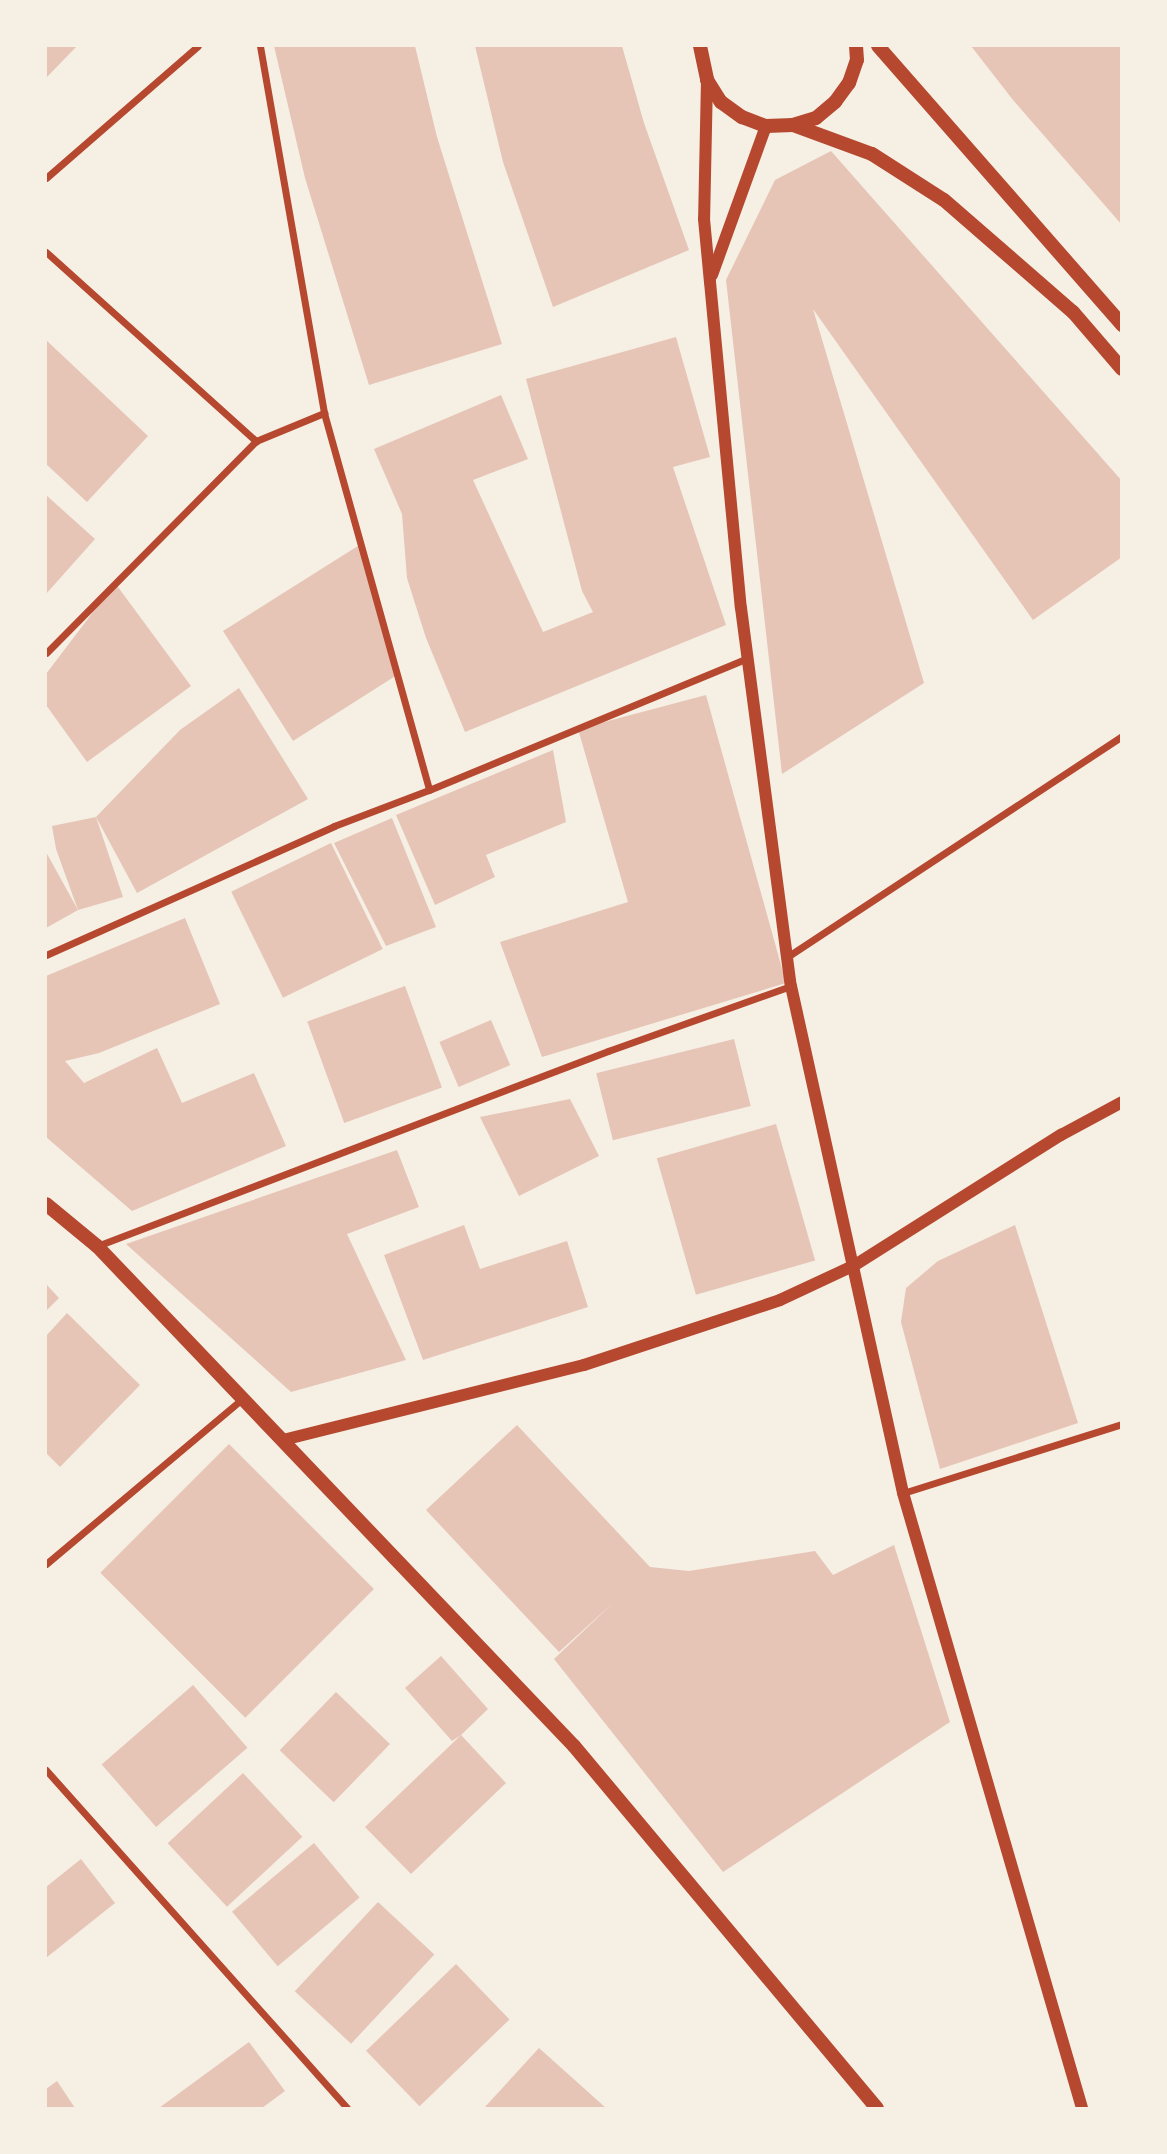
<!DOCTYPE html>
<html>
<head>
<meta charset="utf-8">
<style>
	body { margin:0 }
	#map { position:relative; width:1167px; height:2154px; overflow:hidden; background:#f6efe4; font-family:"Sofia Sans Condensed",sans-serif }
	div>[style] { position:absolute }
	.building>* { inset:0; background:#e6c5b7; transform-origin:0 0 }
	.minor>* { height:7px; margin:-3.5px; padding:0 3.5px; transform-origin:3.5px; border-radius:3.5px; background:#b5482f }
	.tertiary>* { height:12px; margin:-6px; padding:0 6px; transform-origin:6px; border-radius:6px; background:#b5482f }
	.secondary>* { height:14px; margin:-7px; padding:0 7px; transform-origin:7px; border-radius:7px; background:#b5482f }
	span { translate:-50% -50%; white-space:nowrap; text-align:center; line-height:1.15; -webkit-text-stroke:7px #f6efe4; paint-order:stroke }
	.frame { position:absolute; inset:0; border:47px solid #f6efe4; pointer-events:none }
</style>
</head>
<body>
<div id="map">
	<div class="building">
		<i style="clip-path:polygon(46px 46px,77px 46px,46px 78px)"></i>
		<i style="clip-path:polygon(274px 46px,415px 46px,437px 137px,502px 344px,369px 385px,305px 178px)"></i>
		<i style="clip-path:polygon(475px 46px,622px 46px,644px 123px,689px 250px,553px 307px,503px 162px)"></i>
		<i style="clip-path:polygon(971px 46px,1122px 46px,1122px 225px,1013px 100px)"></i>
		<i style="clip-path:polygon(831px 151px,1122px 481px,1122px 557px,1033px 620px,813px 309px,924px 683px,782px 774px,726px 280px,775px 180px)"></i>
		<i style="clip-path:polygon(676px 337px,710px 457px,673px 467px,726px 625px,465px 732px,426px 638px,407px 578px,402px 514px,374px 449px,501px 395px,528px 459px,473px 480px,543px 632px,593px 612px,582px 591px,526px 379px)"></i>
		<i style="clip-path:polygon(46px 340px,148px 436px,87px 502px,46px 464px)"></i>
		<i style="clip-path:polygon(46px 495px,95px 539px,46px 594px)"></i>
		<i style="clip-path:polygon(361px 544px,397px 675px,293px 741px,223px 631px)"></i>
		<i style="clip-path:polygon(115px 583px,191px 686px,87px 762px,46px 705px,46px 674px)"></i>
		<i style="clip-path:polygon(239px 688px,308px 799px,137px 893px,96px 817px,123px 897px,78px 910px,56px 849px,52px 826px,96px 817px,180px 730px)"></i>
		<i style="clip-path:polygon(706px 695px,786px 983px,542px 1057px,500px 942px,628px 902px,578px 729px)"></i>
		<i style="clip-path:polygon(553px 750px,566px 822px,486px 855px,495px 877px,435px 905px,396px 815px)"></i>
		<i style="clip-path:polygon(392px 818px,436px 927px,386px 946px,334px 843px)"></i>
		<i style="left:331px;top:843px;width:118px;height:111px;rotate:64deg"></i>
		<i style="clip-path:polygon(46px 852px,78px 910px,46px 928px)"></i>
		<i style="clip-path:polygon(185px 918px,220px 1004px,99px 1053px,65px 1061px,84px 1083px,157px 1048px,182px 1103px,254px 1073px,286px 1146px,132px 1211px,46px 1137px,46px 976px)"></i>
		<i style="left:405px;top:986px;width:108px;height:104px;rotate:70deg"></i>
		<i style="left:491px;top:1020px;width:49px;height:56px;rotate:67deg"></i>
		<i style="left:734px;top:1039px;width:69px;height:142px;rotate:76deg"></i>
		<i style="clip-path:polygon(570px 1099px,599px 1156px,519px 1196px,480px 1117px)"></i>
		<i style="left:776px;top:1124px;width:142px;height:124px;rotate:74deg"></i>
		<i style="clip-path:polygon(397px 1150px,419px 1207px,347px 1234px,406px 1360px,291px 1392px,126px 1244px)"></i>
		<i style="clip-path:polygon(464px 1225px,480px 1269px,567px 1241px,588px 1307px,423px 1360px,384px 1255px)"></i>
		<i style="clip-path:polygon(1015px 1225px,1078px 1423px,940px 1469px,901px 1322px,906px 1288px,938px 1261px)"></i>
		<i style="clip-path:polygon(46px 1284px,59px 1298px,46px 1311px)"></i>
		<i style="clip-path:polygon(67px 1313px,140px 1385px,60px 1467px,46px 1453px,46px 1336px)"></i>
		<i style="clip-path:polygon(517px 1425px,650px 1567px,689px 1571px,815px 1551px,833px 1575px,894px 1545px,950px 1722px,723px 1872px,554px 1659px,613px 1603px,559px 1652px,426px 1510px)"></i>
		<i style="left:229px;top:1444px;width:205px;height:182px;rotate:45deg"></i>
		<i style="clip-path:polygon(441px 1656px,488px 1709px,461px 1735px,506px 1783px,411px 1874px,365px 1827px,461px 1735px,452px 1741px,405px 1688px)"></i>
		<i style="left:193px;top:1685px;width:83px;height:121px;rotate:49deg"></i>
		<i style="left:336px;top:1692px;width:75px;height:81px;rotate:44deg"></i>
		<i style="left:243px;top:1773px;width:87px;height:103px;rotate:47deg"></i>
		<i style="left:314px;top:1843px;width:71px;height:107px;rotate:50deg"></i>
		<i style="clip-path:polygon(81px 1859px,115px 1903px,46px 1958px,46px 1887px)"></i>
		<i style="left:378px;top:1902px;width:77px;height:122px;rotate:43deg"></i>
		<i style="left:456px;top:1964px;width:77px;height:125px;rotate:46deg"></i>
		<i style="clip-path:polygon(249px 2042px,285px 2091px,262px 2108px,159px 2108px)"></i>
		<i style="clip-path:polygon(539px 2048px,606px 2108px,484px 2108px)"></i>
		<i style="clip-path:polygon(57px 2081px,75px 2108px,46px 2108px,46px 2089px)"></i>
	</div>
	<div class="minor">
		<i style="left:260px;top:46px;width:373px;rotate:80.1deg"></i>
		<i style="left:324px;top:413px;width:391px;rotate:74.4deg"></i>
		<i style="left:46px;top:178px;width:201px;rotate:-41deg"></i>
		<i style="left:46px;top:252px;width:283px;rotate:42deg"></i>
		<i style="left:256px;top:441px;width:298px;rotate:134.7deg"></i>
		<i style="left:256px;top:441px;width:74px;rotate:-22.4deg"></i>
		<i style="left:46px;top:955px;width:316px;rotate:-24.1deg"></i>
		<i style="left:334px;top:826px;width:102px;rotate:-20.8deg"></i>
		<i style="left:429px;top:790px;width:345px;rotate:-22.5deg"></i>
		<i style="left:787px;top:957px;width:401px;rotate:-33.4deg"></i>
		<i style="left:97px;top:1246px;width:547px;rotate:-20.89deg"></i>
		<i style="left:608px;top:1051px;width:194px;rotate:-19.6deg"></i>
		<i style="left:903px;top:1493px;width:230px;rotate:-17.5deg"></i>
		<i style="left:46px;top:1564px;width:258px;rotate:-40.1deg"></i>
		<i style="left:46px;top:1770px;width:453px;rotate:48.3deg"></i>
	</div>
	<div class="tertiary">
		<i style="left:707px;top:80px;width:139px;rotate:91.2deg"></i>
		<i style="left:704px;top:219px;width:63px;rotate:84.6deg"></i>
		<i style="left:710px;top:282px;width:327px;rotate:84.6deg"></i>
		<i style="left:741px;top:608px;width:381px;rotate:82.5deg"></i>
		<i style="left:791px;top:986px;width:519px;rotate:77.54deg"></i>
		<i style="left:903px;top:1493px;width:641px;rotate:73.77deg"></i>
		<i style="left:712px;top:275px;width:158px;rotate:-70.1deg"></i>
		<i style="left:283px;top:1440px;width:310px;rotate:-14deg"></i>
		<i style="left:584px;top:1365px;width:206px;rotate:-18.3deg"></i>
		<i style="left:780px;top:1300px;width:83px;rotate:-25deg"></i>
		<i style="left:855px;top:1265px;width:244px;rotate:-32.3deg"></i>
		<i style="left:1061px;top:1135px;width:69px;rotate:-28.4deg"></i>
	</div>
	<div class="secondary">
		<i style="left:700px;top:46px;width:35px;rotate:78deg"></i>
		<i style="left:707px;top:80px;width:26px;rotate:58deg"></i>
		<i style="left:721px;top:102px;width:26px;rotate:36deg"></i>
		<i style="left:742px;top:117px;width:26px;rotate:21deg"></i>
		<i style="left:766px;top:126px;width:27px;rotate:-2deg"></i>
		<i style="left:793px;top:125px;width:24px;rotate:-17deg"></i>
		<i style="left:816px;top:118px;width:25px;rotate:-40deg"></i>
		<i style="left:835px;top:102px;width:24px;rotate:-54deg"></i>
		<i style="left:849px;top:83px;width:24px;rotate:-71deg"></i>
		<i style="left:857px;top:60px;width:14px;rotate:-94deg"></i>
		<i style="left:878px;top:46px;width:371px;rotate:48.8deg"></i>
		<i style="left:793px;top:125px;width:84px;rotate:20.2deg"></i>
		<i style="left:872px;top:154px;width:85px;rotate:32.6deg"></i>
		<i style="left:944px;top:200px;width:171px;rotate:41deg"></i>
		<i style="left:1073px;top:312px;width:75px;rotate:49.3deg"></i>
		<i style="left:46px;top:1204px;width:66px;rotate:39.5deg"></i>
		<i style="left:97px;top:1246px;width:691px;rotate:46.35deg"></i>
		<i style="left:574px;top:1746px;width:472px;rotate:50.1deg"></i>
	</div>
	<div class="frame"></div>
</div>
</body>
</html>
